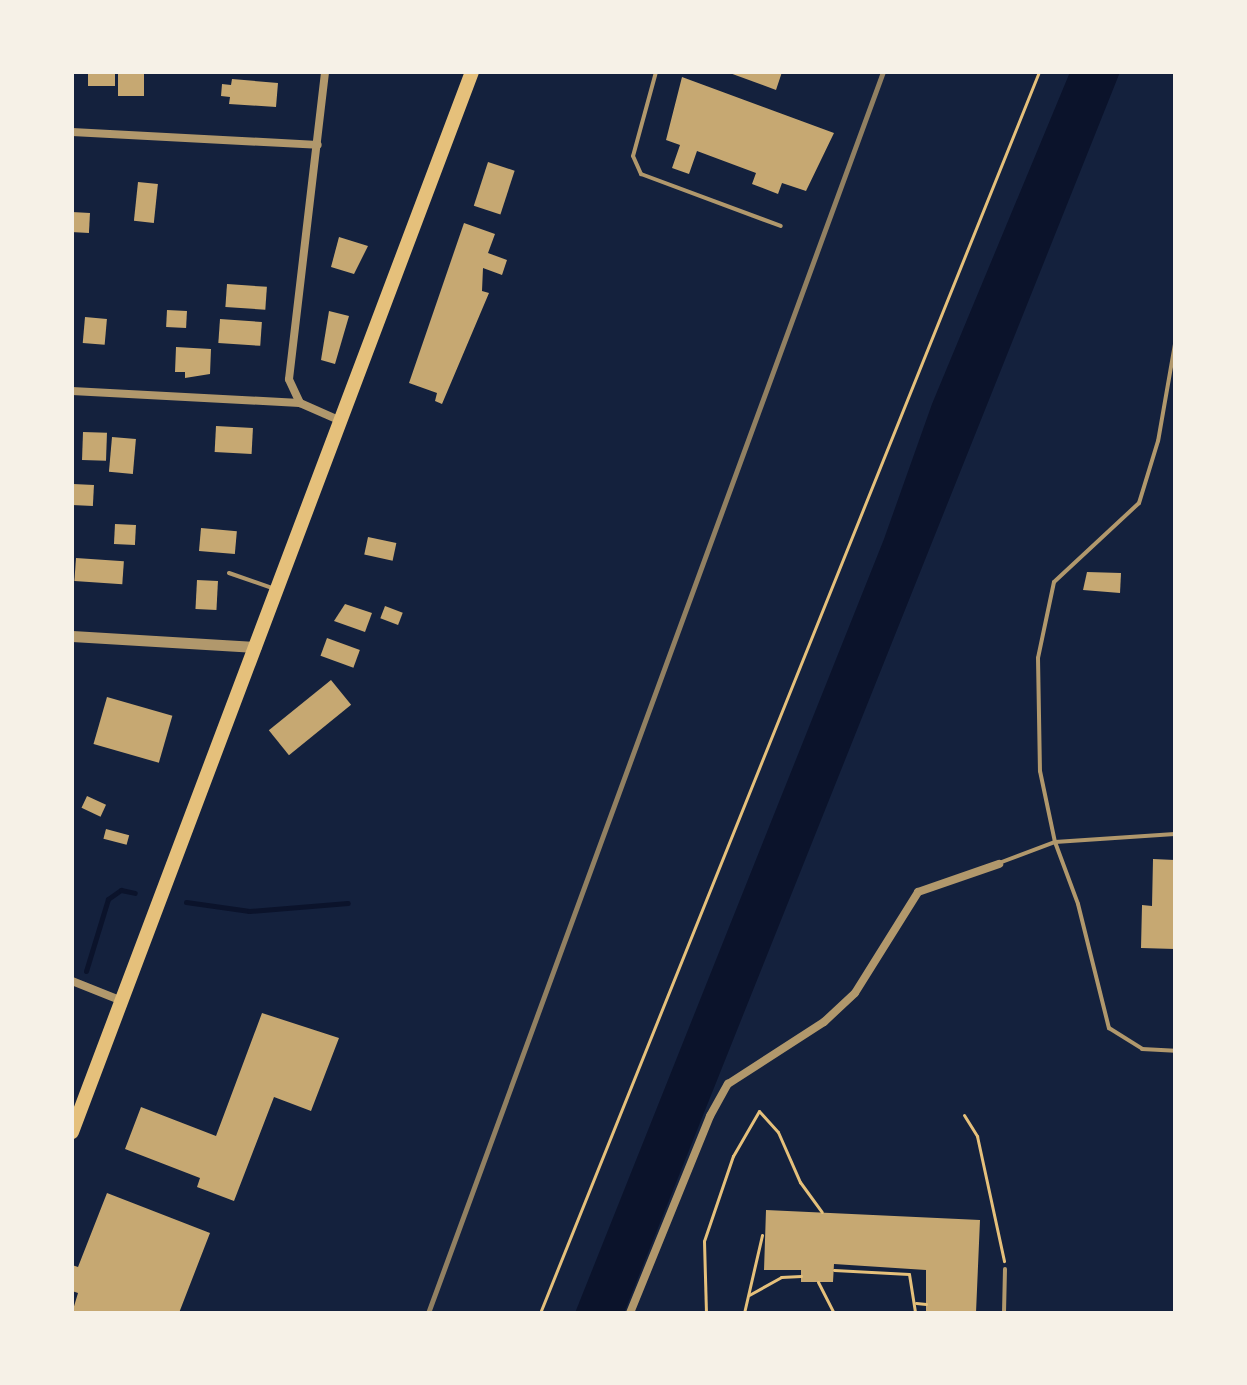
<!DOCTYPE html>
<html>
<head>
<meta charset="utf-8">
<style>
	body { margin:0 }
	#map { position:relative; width:1247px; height:1385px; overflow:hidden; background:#14213d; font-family:"PT Sans Narrow",sans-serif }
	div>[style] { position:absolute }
	.water>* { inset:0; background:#0b132b }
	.stream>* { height:5px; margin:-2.5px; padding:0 2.5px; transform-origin:2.5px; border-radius:2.5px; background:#0b132b }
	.building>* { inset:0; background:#c6a872; transform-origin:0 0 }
	.path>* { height:3px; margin:-1.5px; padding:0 1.5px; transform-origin:1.5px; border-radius:1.5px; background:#e5c07b }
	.service>* { height:4px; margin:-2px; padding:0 2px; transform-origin:2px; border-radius:2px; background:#b1986c }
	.minor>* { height:8px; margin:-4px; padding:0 4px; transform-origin:4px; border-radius:4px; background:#b1986c }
	.tertiary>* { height:11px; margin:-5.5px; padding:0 5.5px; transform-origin:5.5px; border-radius:5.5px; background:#b1986c }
	.primary>* { height:14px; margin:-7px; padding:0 7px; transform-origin:7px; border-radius:7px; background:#e5c07b }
	.rail>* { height:5px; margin:-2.5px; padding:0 2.5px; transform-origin:2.5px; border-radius:2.5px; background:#918062 }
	span { translate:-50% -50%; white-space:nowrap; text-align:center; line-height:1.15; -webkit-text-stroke:8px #f6f1e7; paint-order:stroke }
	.frame { position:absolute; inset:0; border:74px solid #f6f1e7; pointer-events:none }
</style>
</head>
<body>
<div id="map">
	<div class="water">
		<i style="clip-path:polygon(1070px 72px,1120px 72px,624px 1313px,575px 1313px,884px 539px,932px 404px)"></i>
	</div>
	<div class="stream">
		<i style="left:186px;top:902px;width:64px;rotate:8.1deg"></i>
		<i style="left:249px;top:911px;width:99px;rotate:-4.6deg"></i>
		<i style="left:86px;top:971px;width:75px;rotate:-73deg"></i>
		<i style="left:108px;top:899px;width:16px;rotate:-35deg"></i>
		<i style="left:121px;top:890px;width:14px;rotate:12deg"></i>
	</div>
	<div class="building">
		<i style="left:88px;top:72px;width:27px;height:14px"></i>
		<i style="left:118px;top:72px;width:26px;height:24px"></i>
		<i style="clip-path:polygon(727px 72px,782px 72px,776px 90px)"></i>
		<i style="clip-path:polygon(682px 77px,834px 133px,806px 191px,782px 183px,778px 194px,752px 184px,756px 173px,697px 151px,689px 174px,672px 168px,680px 145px,666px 140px)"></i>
		<i style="clip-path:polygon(232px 79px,278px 83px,276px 107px,229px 104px,230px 97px,221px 96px,222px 84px,231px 85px)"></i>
		<i style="left:488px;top:162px;width:28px;height:46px;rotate:18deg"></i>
		<i style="left:138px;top:182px;width:20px;height:39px;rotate:6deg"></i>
		<i style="left:72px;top:212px;width:18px;height:20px;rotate:3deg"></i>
		<i style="clip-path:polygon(464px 223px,495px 234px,488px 253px,507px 260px,502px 275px,483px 268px,482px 291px,489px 293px,442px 404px,435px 401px,437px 393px,409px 383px)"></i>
		<i style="clip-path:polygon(339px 237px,368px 246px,354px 274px,331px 267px)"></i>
		<i style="left:227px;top:284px;width:40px;height:23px;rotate:4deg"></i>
		<i style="left:167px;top:310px;width:20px;height:17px;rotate:3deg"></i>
		<i style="clip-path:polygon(329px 311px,349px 316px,335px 364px,321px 360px)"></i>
		<i style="left:85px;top:317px;width:22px;height:26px;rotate:5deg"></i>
		<i style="left:220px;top:319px;width:42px;height:24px;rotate:4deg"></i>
		<i style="clip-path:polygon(176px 347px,211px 349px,210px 374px,185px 378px,185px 372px,175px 372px)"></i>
		<i style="left:216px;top:426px;width:37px;height:26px;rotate:3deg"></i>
		<i style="left:83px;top:432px;width:24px;height:28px;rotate:2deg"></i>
		<i style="left:112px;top:437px;width:24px;height:35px;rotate:5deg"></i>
		<i style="left:73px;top:484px;width:21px;height:21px;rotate:3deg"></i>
		<i style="left:115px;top:524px;width:21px;height:20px;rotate:3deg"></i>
		<i style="left:201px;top:528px;width:36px;height:23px;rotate:5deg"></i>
		<i style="left:368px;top:537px;width:29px;height:18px;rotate:12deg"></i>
		<i style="left:76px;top:558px;width:48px;height:23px;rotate:4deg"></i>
		<i style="clip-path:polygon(1087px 572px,1121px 573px,1120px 593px,1083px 590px)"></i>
		<i style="left:197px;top:580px;width:21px;height:29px;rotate:3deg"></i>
		<i style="clip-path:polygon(345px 604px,372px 613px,365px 632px,334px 621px)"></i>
		<i style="left:385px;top:606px;width:19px;height:13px;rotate:21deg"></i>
		<i style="left:327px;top:638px;width:35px;height:19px;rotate:20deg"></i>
		<i style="left:331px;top:680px;width:32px;height:80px;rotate:51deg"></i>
		<i style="left:107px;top:697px;width:68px;height:49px;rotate:16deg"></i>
		<i style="left:87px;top:796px;width:21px;height:13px;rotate:25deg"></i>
		<i style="left:106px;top:829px;width:24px;height:10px;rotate:15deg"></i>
		<i style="clip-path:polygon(1153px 859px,1175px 860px,1175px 949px,1141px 948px,1142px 905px,1152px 906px)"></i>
		<i style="clip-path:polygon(262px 1013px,339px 1038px,311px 1111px,274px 1097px,234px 1201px,197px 1187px,200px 1178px,125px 1149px,141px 1107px,216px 1136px)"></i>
		<i style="clip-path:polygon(107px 1193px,210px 1233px,179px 1313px,72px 1313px,78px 1293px,72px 1291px,72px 1265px,78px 1267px)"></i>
		<i style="clip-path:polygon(766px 1210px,980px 1220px,976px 1313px,926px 1313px,926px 1270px,834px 1264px,833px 1282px,801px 1282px,801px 1270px,764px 1270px)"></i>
	</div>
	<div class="path">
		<i style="left:964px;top:1115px;width:25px;rotate:58deg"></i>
		<i style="left:977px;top:1136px;width:128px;rotate:77.8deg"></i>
		<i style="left:834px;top:1270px;width:75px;rotate:3.1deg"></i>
		<i style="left:909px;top:1274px;width:39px;rotate:81deg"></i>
		<i style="left:818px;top:1282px;width:35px;rotate:63deg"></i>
		<i style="left:749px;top:1295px;width:37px;rotate:-29deg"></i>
		<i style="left:781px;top:1277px;width:20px;rotate:-3deg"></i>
		<i style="left:916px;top:1303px;width:10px;rotate:6deg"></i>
		<i style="left:540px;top:1313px;width:1338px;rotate:-68.1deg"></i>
		<i style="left:706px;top:1313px;width:72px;rotate:-91.6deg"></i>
		<i style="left:704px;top:1241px;width:90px;rotate:-71.2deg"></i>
		<i style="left:733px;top:1156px;width:52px;rotate:-60deg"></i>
		<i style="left:759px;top:1111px;width:28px;rotate:48deg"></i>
		<i style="left:778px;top:1132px;width:55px;rotate:66.3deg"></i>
		<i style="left:800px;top:1182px;width:37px;rotate:54deg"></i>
		<i style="left:744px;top:1313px;width:80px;rotate:-77deg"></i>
	</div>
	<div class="service">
		<i style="left:656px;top:72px;width:87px;rotate:105.3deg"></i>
		<i style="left:633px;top:156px;width:20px;rotate:66deg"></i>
		<i style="left:641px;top:174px;width:149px;rotate:20.4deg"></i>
		<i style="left:1175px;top:344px;width:98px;rotate:99.9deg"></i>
		<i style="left:1158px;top:441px;width:65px;rotate:107deg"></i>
		<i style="left:1139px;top:503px;width:116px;rotate:137.1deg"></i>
		<i style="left:1054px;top:582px;width:78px;rotate:101.9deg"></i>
		<i style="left:1038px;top:658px;width:113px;rotate:89deg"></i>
		<i style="left:1040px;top:771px;width:73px;rotate:78.1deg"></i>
		<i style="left:1055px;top:842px;width:120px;rotate:-3.8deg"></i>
		<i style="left:229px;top:573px;width:49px;rotate:19.2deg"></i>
		<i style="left:999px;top:863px;width:60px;rotate:-20.6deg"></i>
		<i style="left:1055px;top:842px;width:66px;rotate:69.6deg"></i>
		<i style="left:1078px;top:904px;width:128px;rotate:76deg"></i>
		<i style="left:1109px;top:1028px;width:39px;rotate:32deg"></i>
		<i style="left:1142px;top:1049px;width:33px;rotate:3deg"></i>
		<i style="left:1004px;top:1313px;width:44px;rotate:-88.7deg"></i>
	</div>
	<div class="minor">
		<i style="left:72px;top:132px;width:246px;rotate:3deg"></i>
		<i style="left:72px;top:391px;width:228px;rotate:3deg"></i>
		<i style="left:300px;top:403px;width:45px;rotate:23.7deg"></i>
		<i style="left:300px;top:403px;width:26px;rotate:-115deg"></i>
		<i style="left:289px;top:379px;width:309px;rotate:-83.3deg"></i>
		<i style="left:72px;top:981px;width:54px;rotate:21.8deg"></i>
		<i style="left:630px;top:1313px;width:213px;rotate:-67.9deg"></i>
		<i style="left:710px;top:1116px;width:37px;rotate:-61deg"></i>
		<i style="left:728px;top:1084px;width:114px;rotate:-32.9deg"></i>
		<i style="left:824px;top:1022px;width:42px;rotate:-43.1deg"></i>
		<i style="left:855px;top:993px;width:119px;rotate:-58deg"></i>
		<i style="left:918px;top:892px;width:86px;rotate:-19.1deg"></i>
	</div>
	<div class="tertiary">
		<i style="left:72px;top:636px;width:184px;rotate:3.4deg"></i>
	</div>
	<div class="primary">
		<i style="left:72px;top:1132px;width:1133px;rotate:-69.33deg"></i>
	</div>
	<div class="rail">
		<i style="left:428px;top:1313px;width:1322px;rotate:-69.87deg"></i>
	</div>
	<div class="frame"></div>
</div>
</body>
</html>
